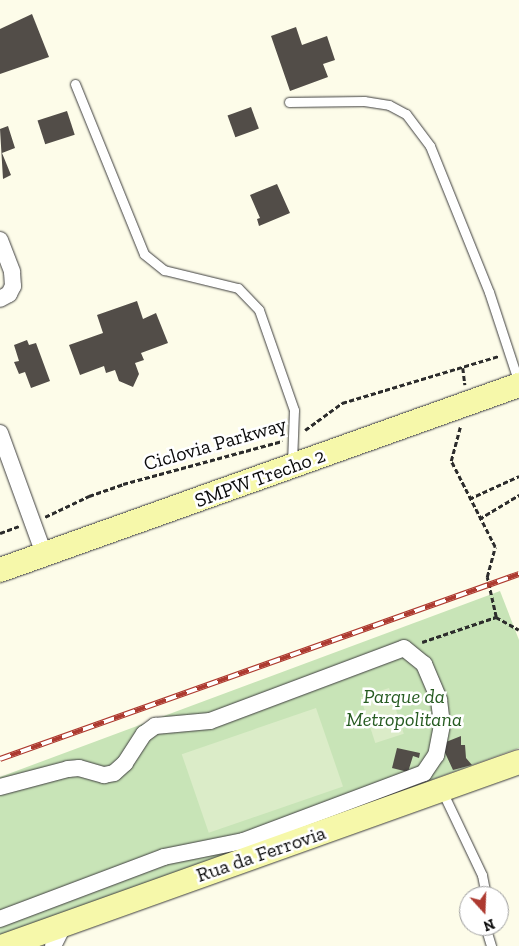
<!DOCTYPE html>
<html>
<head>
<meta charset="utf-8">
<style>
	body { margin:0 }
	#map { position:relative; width:519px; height:946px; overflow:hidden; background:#fdfce9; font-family:"Zilla Slab",serif }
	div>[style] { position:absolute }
	.green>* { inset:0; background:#c8e4b7 }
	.pitch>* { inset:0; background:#dbecc8; transform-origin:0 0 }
	.building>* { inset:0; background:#524d48; transform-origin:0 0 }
	.path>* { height:2.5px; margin-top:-1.25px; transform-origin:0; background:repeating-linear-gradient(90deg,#2c2c2c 0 5px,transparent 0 7.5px) }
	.roads { filter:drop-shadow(0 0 1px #3d3d3d) drop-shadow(0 0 1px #3d3d3d) }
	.lane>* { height:9px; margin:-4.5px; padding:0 4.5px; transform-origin:4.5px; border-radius:4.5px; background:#fff }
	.street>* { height:16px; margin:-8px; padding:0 8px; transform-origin:8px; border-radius:8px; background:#fff }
	.secondary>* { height:24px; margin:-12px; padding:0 12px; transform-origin:12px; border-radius:12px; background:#f6f8aa }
	.rail>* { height:5.5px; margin-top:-2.75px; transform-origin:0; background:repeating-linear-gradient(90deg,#fff 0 11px,#ad3a30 0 22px); box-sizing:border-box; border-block:1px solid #ad3a30 }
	span { translate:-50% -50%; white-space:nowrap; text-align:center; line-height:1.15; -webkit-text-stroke:5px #fff; paint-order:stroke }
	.street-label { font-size:20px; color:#0a0a0a }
	.park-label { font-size:20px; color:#265b21; font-style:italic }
	.north { position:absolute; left:459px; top:886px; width:50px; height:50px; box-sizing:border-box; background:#fff; border:1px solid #9d9d9d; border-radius:50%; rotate:160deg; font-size:14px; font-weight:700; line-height:20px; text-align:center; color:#0a0a0a }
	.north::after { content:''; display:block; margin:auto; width:18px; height:22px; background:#ad3a30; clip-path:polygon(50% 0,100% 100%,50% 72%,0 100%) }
</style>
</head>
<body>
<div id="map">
	<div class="green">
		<i style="clip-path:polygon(500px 591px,519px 640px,519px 748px,0 937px,0 777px)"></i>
	</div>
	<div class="pitch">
		<i style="left:389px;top:688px;width:48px;height:30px;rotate:72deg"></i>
		<i style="left:316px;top:708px;width:83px;height:142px;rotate:71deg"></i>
	</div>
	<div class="building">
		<i style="clip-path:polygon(32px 14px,49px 57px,0 74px,0 29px)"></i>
		<i style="clip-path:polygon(296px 27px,302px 45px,327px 36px,335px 60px,323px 64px,328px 77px,290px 91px,271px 36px)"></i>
		<i style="left:251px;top:107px;width:23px;height:25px;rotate:70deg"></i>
		<i style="left:67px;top:111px;width:25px;height:31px;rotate:72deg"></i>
		<i style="clip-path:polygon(8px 126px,15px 148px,2px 153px,11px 175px,3px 179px,0 129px)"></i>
		<i style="clip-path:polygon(277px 184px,290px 213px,259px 226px,257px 219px,260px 218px,250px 195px)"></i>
		<i style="clip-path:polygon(137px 301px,143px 319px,156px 313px,168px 343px,141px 353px,144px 360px,135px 363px,139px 374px,133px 387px,119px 381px,115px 370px,106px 373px,104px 366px,80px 375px,69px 345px,103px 333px,97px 315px)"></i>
		<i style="clip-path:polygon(27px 340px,29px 345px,36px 343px,50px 381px,31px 388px,25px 372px,19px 374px,14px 362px,19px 361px,14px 345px)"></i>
		<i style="clip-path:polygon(461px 736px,461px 745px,465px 745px,466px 758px,472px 765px,453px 770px,441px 744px)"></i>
		<i style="clip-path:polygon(397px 748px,420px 753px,419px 758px,413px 756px,408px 772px,392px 768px)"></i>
	</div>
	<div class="path">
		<i style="left:463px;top:368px;width:17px;rotate:83deg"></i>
		<i style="left:305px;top:430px;width:46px;rotate:-36.1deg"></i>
		<i style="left:342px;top:403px;width:164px;rotate:-16.7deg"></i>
		<i style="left:469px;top:499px;width:55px;rotate:-24.7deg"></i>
		<i style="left:45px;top:517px;width:49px;rotate:-25.5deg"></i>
		<i style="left:89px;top:496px;width:36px;rotate:-19deg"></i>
		<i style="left:123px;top:484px;width:165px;rotate:-15.1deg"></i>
		<i style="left:479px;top:519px;width:47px;rotate:-31deg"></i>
		<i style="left:0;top:533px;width:20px;rotate:-20deg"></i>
		<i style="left:496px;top:617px;width:26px;rotate:29deg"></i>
		<i style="left:422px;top:642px;width:78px;rotate:-18.7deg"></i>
		<i style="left:496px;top:617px;width:41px;rotate:-102.7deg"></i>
		<i style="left:487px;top:577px;width:31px;rotate:-75deg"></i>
		<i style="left:495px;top:547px;width:97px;rotate:-117.1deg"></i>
		<i style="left:451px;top:461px;width:35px;rotate:-75deg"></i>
	</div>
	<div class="roads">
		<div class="lane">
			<i style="left:75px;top:84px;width:183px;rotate:67.9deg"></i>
			<i style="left:144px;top:254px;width:26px;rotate:39deg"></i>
			<i style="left:164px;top:270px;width:76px;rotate:13.7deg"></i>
			<i style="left:238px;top:288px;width:30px;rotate:46deg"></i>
			<i style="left:259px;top:310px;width:106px;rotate:70.7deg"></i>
			<i style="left:294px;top:410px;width:53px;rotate:92.2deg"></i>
			<i style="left:289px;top:102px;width:75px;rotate:-0.8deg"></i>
			<i style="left:364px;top:101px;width:25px;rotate:9deg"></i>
			<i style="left:389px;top:105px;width:19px;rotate:28deg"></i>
			<i style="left:406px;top:114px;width:40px;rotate:53deg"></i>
			<i style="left:430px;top:146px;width:157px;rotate:68deg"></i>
			<i style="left:489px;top:292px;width:96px;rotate:71.8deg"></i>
			<i style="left:442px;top:791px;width:93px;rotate:64.5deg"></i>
			<i style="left:482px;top:875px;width:21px;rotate:79deg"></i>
			<i style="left:485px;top:926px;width:21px;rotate:73deg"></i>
		</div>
		<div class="street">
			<i style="left:0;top:240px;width:34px;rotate:69deg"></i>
			<i style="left:12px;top:272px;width:14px;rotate:86deg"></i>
			<i style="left:13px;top:286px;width:9px;rotate:117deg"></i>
			<i style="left:9px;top:294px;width:10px;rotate:151deg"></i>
			<i style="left:0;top:433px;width:129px;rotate:70deg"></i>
			<i style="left:0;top:787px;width:70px;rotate:-14.8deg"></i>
			<i style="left:68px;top:769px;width:11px;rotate:-5deg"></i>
			<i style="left:79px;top:768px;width:26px;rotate:16deg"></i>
			<i style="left:104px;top:775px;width:10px;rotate:-11deg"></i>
			<i style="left:114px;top:773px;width:15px;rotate:-42deg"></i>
			<i style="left:125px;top:763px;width:35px;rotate:-57deg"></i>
			<i style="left:144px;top:734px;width:14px;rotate:-36deg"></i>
			<i style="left:155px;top:726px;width:55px;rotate:-5.2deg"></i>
			<i style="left:210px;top:721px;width:207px;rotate:-20.6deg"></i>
			<i style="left:404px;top:648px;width:26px;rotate:39deg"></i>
			<i style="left:424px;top:664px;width:39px;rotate:67deg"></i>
			<i style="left:439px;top:700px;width:25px;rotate:83deg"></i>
			<i style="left:442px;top:725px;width:31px;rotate:101deg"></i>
			<i style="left:436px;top:755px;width:22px;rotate:124deg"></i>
			<i style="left:424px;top:773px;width:193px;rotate:159.4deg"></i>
			<i style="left:243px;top:841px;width:81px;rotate:168.6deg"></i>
			<i style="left:164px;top:857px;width:175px;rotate:159.3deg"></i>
			<i style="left:53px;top:946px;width:25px;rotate:-63deg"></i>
		</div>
		<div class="secondary">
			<i style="left:0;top:570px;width:551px;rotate:-19.62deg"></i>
			<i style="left:4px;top:946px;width:547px;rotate:-19.66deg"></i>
		</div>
	</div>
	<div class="rail">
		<i style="left:0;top:759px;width:551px;rotate:-19.62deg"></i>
	</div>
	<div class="street-label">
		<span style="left:215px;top:444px;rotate:-16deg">Ciclovia Parkway</span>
		<span style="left:260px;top:478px;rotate:-20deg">SMPW Trecho 2</span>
		<span style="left:261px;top:854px;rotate:-19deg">Rua da Ferrovia</span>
	</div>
	<div class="park-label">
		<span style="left:404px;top:708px">Parque da<br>Metropolitana</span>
	</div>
	<div class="north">N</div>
</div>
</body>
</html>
